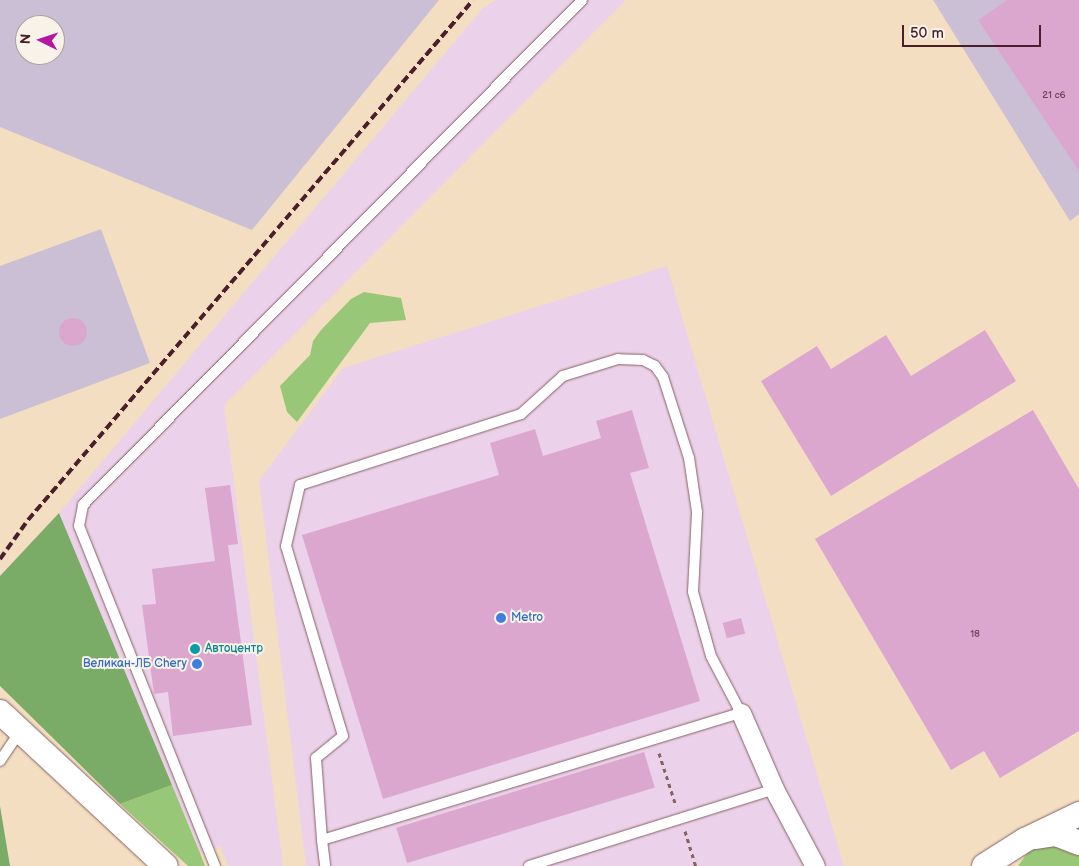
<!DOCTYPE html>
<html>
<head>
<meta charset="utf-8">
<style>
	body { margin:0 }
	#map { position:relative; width:1079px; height:866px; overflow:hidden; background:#f3dec2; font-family:"Balsamiq Sans",sans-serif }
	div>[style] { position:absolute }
	.built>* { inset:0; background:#ecd1ea }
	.industrial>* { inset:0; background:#cbbfd5 }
	.green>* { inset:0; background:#98c877 }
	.forest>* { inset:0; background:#7aac68 }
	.building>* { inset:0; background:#dba7cf; transform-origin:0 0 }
	.round { border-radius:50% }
	.path>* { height:3px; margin-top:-1.5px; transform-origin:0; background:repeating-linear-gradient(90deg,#856260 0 4px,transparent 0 8px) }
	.roads { filter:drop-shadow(0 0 1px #856260) drop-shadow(0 0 1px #856260) }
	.service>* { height:10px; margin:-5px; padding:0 5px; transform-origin:5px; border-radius:5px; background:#fff }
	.minor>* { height:19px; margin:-9.5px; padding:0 9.5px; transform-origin:9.5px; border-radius:9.5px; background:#fff }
	.tertiary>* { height:24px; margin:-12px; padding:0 12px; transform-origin:12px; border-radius:12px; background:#fff }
	.rail>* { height:4px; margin-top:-2px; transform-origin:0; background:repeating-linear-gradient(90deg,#4a1f2b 0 8px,transparent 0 12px) }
	.dots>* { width:14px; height:14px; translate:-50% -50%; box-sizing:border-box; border:2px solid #f7f3e8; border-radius:50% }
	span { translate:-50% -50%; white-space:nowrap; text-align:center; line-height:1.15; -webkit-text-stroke:4px #f7f3e8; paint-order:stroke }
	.number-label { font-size:10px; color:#6e4154 }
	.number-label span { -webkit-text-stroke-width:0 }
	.shop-label { font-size:12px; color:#366cbe }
	.left { translate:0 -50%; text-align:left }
	.right { translate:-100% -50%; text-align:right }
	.culture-label { font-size:12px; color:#0d838f }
	.north { position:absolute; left:15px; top:15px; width:50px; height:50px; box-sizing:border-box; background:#f7f3e8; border:1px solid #b29e9c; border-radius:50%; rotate:274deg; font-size:14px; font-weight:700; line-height:20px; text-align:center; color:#4a1f2b }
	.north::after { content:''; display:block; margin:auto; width:18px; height:22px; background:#b5179e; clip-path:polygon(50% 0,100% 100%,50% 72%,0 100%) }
	.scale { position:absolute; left:902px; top:25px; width:139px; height:22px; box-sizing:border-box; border:2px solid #4a1f2b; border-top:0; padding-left:6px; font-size:15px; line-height:18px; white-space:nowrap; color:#4a1f2b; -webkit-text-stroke:4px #f7f3e8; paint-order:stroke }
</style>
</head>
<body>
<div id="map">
	<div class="built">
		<i style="clip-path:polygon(496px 0,626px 0,224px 405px,283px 866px,228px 866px,220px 846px,200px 853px,59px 513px,483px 8px)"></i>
		<i style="clip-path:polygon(667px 266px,844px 866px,306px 866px,259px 481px,343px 368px)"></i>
	</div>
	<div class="industrial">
		<i style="clip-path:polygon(evenodd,0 0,439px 0,252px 230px,0 127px,0 0,25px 25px,55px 25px,55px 55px,25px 55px,25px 25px)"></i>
		<i style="clip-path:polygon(933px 0,1079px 0,1079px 214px,1070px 221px)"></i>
		<i style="clip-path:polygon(101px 229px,150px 363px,0 419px,0 266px)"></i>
	</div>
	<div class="green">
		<i style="clip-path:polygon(364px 292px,401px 298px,406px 320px,370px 323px,297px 422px,287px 412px,280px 386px,310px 355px,313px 341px,321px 330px,351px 299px)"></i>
		<i style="clip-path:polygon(172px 785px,200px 853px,205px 866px,188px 866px,120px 804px)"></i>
		<i style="clip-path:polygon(1050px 843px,1079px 853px,1079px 866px,1018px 866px,1028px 852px)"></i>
	</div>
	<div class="forest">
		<i style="clip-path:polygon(59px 513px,172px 785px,120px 804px,0 686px,0 576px)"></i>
		<i style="clip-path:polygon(0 806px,10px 866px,0 866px)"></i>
	</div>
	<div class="building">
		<i style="clip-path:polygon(1007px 0,1079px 0,1079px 171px,978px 20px)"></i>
		<i class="round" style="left:59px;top:318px;width:28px;height:28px"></i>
		<i style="clip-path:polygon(985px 330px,1016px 381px,831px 496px,761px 381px,817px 346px,831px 369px,886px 335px,911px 376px)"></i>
		<i style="clip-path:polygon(632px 410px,649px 468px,630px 473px,700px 701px,383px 799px,302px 535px,499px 475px,490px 443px,535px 429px,543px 456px,601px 438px,596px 421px)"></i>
		<i style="clip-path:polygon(1033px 410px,1079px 489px,1079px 731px,1000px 778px,984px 751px,951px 770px,815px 539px)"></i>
		<i style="clip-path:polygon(230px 485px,238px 544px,228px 545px,252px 725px,173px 736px,168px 692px,154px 694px,142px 605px,156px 604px,152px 569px,215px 561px,205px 488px)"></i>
		<i style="left:741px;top:618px;width:16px;height:19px;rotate:75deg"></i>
		<i style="left:644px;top:752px;width:37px;height:259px;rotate:73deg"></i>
	</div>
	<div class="path">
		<i style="left:659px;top:753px;width:56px;rotate:72.2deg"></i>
		<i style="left:685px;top:831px;width:37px;rotate:73deg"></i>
	</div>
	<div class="roads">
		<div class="service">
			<i style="left:0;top:761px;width:36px;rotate:-56deg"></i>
			<i style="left:322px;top:840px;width:438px;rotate:-16.9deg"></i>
			<i style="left:741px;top:713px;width:64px;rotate:-117.8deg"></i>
			<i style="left:711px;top:656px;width:66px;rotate:-105.7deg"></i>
			<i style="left:693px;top:592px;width:80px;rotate:-87.1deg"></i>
			<i style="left:697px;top:512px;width:55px;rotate:-98.4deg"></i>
			<i style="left:689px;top:458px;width:85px;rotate:-107.8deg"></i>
			<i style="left:663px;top:377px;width:14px;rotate:-126deg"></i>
			<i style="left:655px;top:366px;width:13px;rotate:-153deg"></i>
			<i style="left:643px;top:360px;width:25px;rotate:-178deg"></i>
			<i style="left:618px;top:359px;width:58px;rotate:162.8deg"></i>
			<i style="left:563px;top:376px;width:57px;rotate:137.9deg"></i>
			<i style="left:521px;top:414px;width:232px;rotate:162.2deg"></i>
			<i style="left:300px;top:485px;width:63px;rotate:102.9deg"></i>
			<i style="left:286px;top:546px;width:198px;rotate:73.3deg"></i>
			<i style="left:343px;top:736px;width:35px;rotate:141deg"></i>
			<i style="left:316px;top:758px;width:82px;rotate:85.8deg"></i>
			<i style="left:322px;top:840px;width:26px;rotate:83deg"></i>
			<i style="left:215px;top:866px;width:366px;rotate:-111.8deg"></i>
			<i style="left:79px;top:526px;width:21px;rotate:-79deg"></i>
			<i style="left:83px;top:505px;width:710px;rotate:-45.34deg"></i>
			<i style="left:529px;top:866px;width:257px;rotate:-17.4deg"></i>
		</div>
		<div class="minor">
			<i style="left:741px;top:713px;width:83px;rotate:66.5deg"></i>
			<i style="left:774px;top:789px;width:87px;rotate:62deg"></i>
		</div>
		<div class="tertiary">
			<i style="left:0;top:712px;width:226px;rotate:42.9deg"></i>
			<i style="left:1036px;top:837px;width:20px;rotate:-9deg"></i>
			<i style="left:1056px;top:834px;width:25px;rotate:21deg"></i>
			<i style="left:984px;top:866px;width:49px;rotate:-32.4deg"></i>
			<i style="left:1025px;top:840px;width:60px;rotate:-25.7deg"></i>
		</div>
	</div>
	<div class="rail">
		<i style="left:0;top:559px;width:48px;rotate:-54.3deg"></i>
		<i style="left:28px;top:520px;width:684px;rotate:-49.44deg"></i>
	</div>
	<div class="dots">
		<i style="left:501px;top:618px;background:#3f7fe0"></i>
		<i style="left:195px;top:649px;background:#0f9aa8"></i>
		<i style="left:197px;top:664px;background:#3f7fe0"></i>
	</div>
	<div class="number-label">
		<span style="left:1054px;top:96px">21 с6</span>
		<span style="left:975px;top:635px">18</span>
	</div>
	<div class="shop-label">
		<span class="left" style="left:511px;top:618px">Metro</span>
		<span class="right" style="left:187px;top:664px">Великан-ЛБ Chery</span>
	</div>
	<div class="culture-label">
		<span class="left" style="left:205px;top:649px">Автоцентр</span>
	</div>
	<div class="north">N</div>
	<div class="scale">50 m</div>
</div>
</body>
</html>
